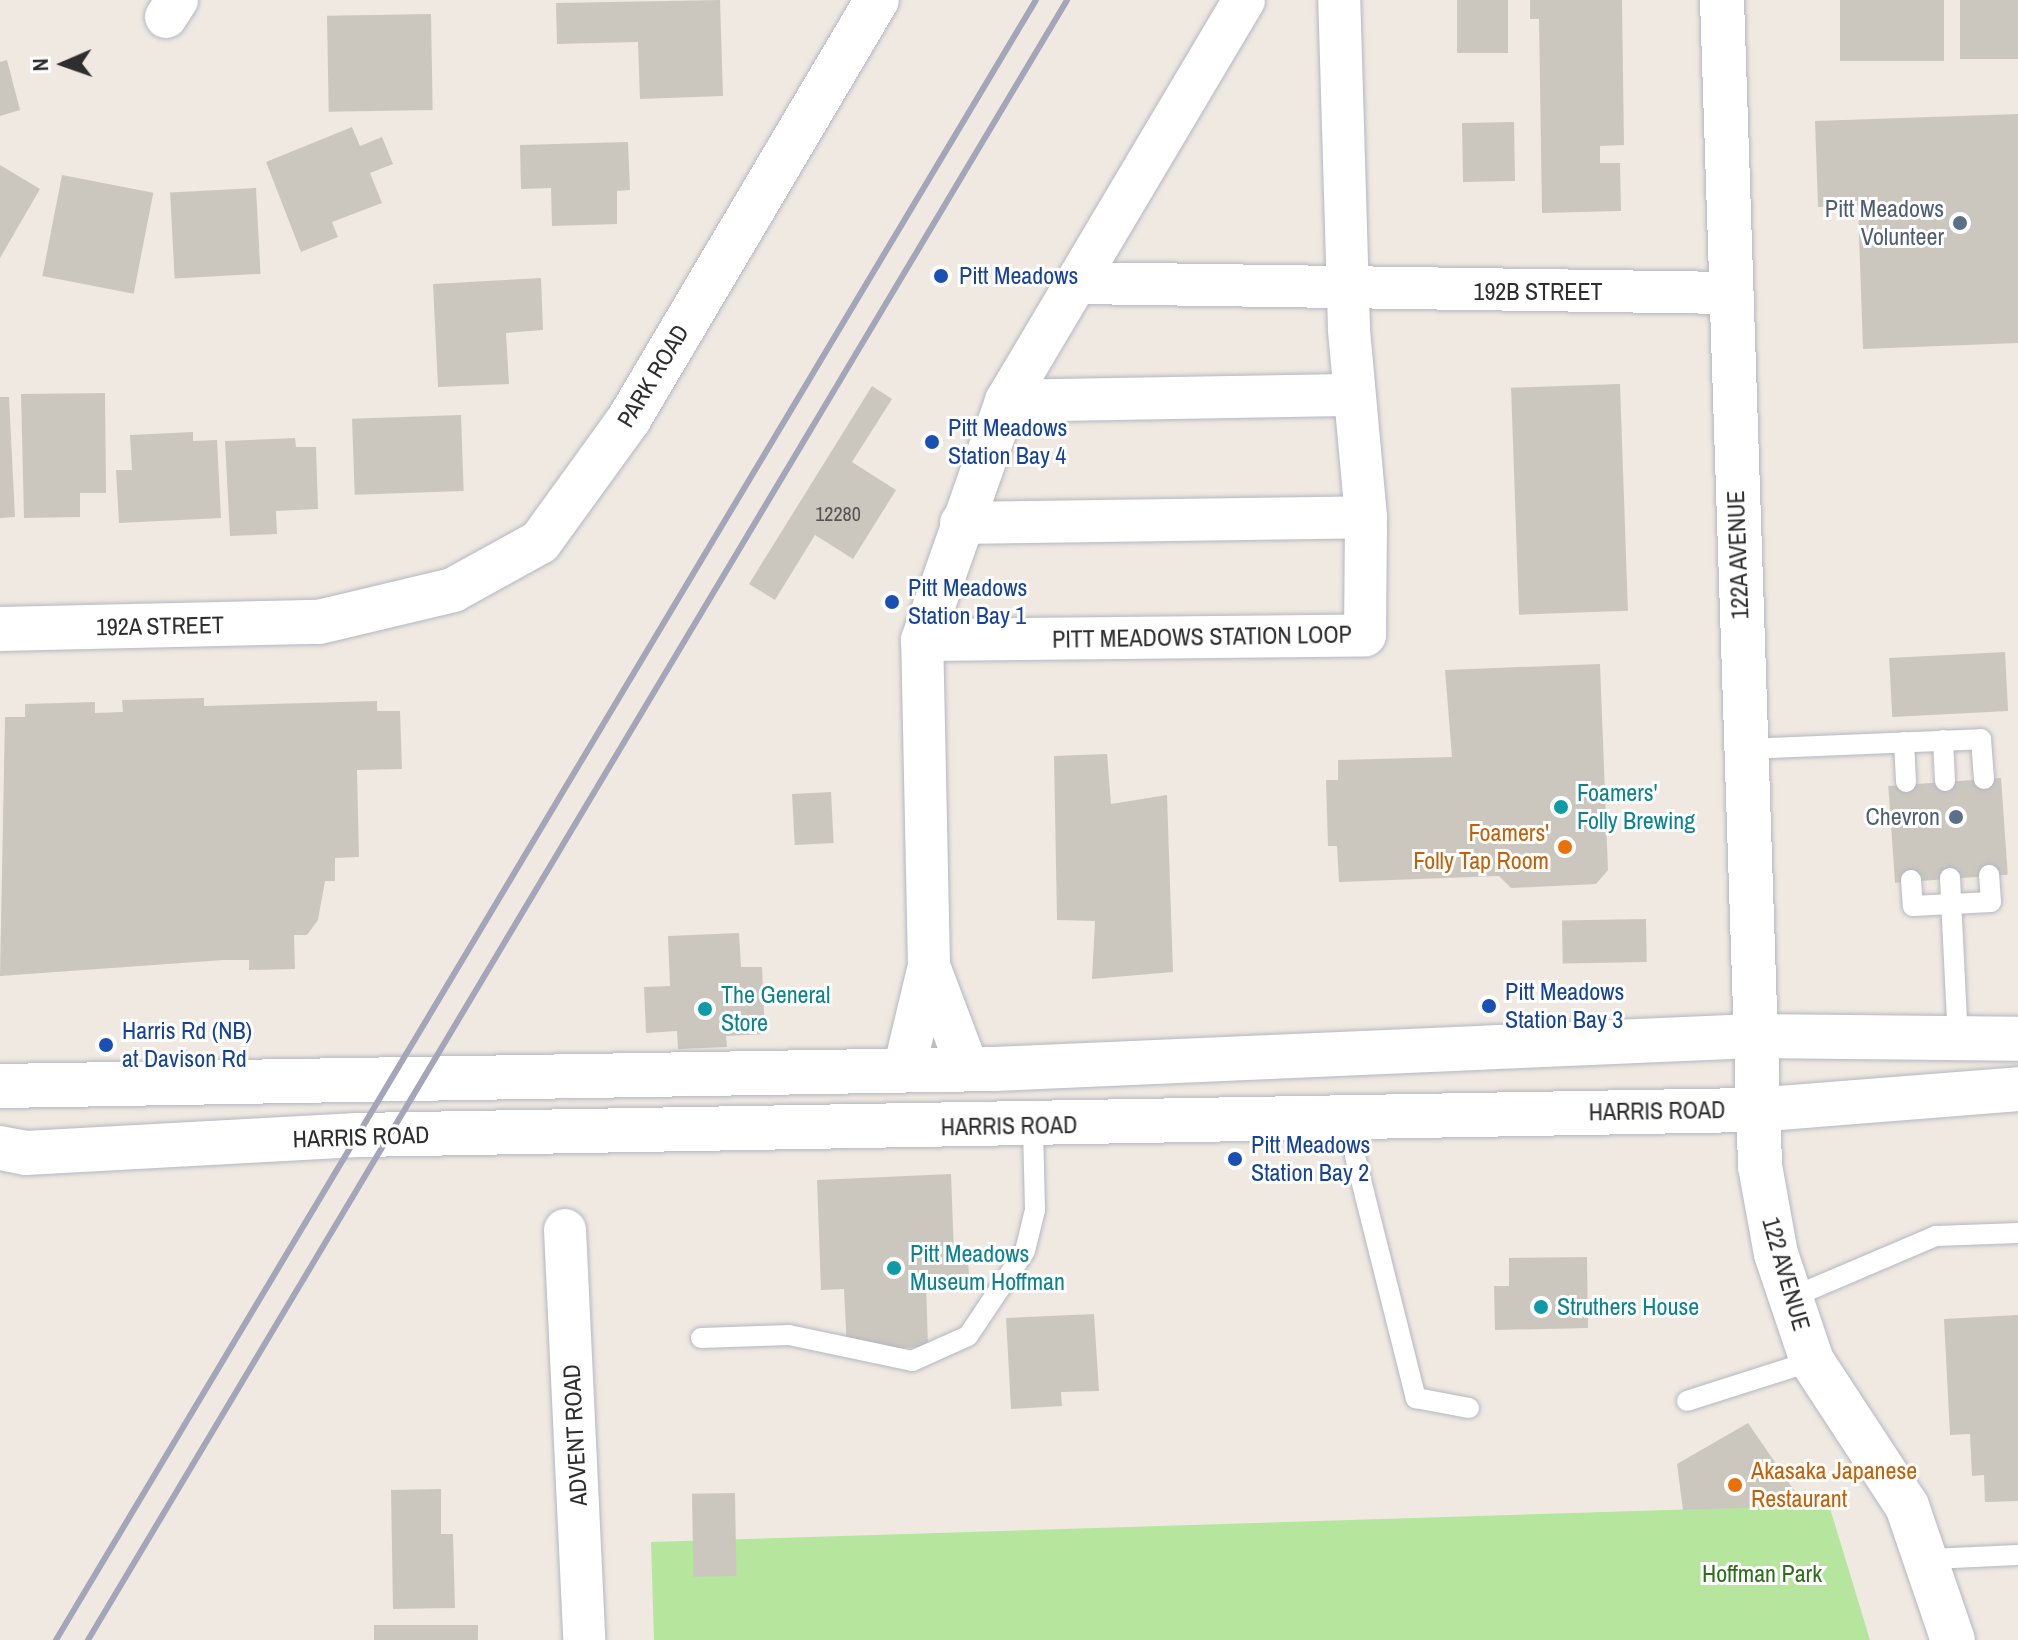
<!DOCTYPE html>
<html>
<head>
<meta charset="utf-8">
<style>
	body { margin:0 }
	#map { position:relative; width:2018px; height:1640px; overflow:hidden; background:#efe9e1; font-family:"Archivo Narrow",sans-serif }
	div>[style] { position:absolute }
	.green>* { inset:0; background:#b6e59e }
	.building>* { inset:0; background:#cbc7bf; transform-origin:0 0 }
	.roads { filter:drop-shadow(0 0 2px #b4b7c1) drop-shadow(0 0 2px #b4b7c1) }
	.lane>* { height:20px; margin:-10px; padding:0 10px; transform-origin:10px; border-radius:10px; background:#fff }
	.street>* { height:42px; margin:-21px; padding:0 21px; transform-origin:21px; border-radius:21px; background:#fff }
	.secondary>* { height:44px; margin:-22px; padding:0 22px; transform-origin:22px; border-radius:22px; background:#fff }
	.rail>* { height:6px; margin:-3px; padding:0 3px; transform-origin:3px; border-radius:3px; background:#a3a6b8 }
	.dots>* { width:22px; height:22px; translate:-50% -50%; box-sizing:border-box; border:4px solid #fff; border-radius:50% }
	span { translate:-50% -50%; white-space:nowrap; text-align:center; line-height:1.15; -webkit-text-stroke:6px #fff; paint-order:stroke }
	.number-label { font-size:20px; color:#555452 }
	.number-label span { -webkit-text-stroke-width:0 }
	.service-label { font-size:24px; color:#4e5e75 }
	.right { translate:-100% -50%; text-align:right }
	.transit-label { font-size:24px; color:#164399 }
	.left { translate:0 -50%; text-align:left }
	.street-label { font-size:24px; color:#2e2e2e }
	.culture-label { font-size:24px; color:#0d838f }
	.food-label { font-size:24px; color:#c56008 }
	.park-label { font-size:24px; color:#2c6e1b }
	.north { position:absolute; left:24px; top:24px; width:80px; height:80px; -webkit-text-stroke:6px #fff; paint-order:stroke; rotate:268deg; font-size:22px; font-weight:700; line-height:32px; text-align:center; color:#2e2e2e }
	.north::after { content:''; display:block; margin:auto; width:28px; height:36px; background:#2e2e2e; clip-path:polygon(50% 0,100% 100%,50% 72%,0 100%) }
</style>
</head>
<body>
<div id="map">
	<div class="green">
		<i style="clip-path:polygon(1829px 1505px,1870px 1640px,654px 1640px,651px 1542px)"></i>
	</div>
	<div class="building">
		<i style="clip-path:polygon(720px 0,723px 96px,640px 99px,638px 42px,557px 44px,556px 3px)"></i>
		<i style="left:1457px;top:0;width:51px;height:53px"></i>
		<i style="clip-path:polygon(1530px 0,1622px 0,1624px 145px,1600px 146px,1600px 163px,1620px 163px,1621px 211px,1542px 213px,1539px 19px,1530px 19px)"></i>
		<i style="left:1840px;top:0;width:104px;height:61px"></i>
		<i style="left:1960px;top:0;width:58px;height:59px"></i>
		<i style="left:431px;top:14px;width:96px;height:104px;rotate:89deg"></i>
		<i style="clip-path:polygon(7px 60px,20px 110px,0 116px,0 62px)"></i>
		<i style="clip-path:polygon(2018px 114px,2018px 343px,1863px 349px,1858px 206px,1818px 207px,1815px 121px)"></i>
		<i style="left:1514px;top:122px;width:59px;height:52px;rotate:89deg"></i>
		<i style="clip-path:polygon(352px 127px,360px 146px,382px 137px,393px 164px,370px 173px,382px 203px,332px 222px,338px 237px,301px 252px,266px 162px)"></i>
		<i style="clip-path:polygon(628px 142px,630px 190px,617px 191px,617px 224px,552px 226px,551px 188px,521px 189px,520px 145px)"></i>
		<i style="clip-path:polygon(0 165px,40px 189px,0 258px)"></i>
		<i style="left:62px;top:175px;width:93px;height:103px;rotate:11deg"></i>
		<i style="left:256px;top:188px;width:86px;height:86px;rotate:87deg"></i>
		<i style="clip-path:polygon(541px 278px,543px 330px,506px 333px,509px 384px,438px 387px,433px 284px)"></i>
		<i style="left:1620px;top:384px;width:227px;height:109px;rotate:88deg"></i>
		<i style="clip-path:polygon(872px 386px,892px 399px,852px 462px,896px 490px,853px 559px,815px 535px,775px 600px,749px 584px)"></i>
		<i style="clip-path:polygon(105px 393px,106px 493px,80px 493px,80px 517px,24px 518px,21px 394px)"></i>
		<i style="clip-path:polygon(0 397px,9px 397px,15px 517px,0 518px)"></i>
		<i style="left:461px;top:415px;width:76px;height:109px;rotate:88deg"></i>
		<i style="clip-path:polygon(193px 432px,193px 441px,217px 440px,221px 518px,119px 523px,116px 470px,132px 470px,130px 435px)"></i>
		<i style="clip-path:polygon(295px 438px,296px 447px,316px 447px,318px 509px,276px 511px,277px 534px,230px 536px,225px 441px)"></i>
		<i style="left:2005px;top:652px;width:59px;height:116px;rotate:87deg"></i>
		<i style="clip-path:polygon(1600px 664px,1608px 870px,1596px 884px,1511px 888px,1499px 876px,1339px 882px,1337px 846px,1328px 846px,1326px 780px,1338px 780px,1338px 760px,1452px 757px,1445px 670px)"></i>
		<i style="clip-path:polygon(204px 698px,204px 706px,377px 701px,377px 711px,400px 711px,402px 769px,357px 770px,359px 857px,335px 858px,335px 881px,325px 881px,318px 920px,307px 935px,294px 935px,295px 969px,249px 970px,249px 960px,224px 960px,0 976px,5px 717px,25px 717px,25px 704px,95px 702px,95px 713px,123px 712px,122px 700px)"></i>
		<i style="clip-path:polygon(1107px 754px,1111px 804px,1167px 795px,1173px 972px,1092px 979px,1095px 921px,1057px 920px,1054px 756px)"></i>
		<i style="left:2001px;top:778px;width:97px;height:113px;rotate:86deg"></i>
		<i style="left:831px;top:792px;width:51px;height:39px;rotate:87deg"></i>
		<i style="left:1646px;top:919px;width:43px;height:84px;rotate:89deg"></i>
		<i style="clip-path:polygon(739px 933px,741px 967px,762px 967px,765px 1034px,726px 1036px,727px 1047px,678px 1049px,677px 1031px,646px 1033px,644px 987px,670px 986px,668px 936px)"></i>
		<i style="clip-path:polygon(951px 1174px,954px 1255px,968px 1255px,969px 1280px,926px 1282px,928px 1347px,847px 1350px,844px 1289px,821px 1290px,817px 1180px)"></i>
		<i style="clip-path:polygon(1587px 1257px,1588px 1328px,1495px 1330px,1494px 1286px,1509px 1286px,1509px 1258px)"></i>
		<i style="clip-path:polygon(1094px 1314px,1099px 1391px,1061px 1392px,1062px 1406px,1011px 1409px,1006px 1318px)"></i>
		<i style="clip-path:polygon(2018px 1315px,2018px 1501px,1985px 1502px,1984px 1475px,1972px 1476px,1970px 1434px,1950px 1435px,1944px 1319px)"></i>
		<i style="clip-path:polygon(1748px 1423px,1805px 1506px,1683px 1510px,1677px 1464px)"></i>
		<i style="clip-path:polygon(441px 1489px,441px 1534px,453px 1534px,455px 1608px,393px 1609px,391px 1490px)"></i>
		<i style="left:735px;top:1493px;width:83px;height:43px;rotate:89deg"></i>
		<i style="left:478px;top:1625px;width:15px;height:104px;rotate:90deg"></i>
	</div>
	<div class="roads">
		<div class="lane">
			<i style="left:1943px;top:740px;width:41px;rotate:87.2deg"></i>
			<i style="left:1904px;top:742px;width:40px;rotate:87.1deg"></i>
			<i style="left:1746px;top:749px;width:235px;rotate:-2.4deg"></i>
			<i style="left:1981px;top:739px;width:40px;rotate:85.7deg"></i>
			<i style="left:1950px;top:878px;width:163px;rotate:87.2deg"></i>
			<i style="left:1911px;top:880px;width:26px;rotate:86deg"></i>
			<i style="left:1913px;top:906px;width:78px;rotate:-2.9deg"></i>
			<i style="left:1991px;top:902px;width:27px;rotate:-94deg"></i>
			<i style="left:1353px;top:1117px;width:39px;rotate:87deg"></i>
			<i style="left:1355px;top:1156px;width:250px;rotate:75.9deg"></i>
			<i style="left:1416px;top:1398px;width:54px;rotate:10.7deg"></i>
			<i style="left:1788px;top:1299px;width:161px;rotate:-23.1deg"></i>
			<i style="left:1936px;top:1236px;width:82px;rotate:-2.1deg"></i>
			<i style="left:701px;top:1338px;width:88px;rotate:-2deg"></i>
			<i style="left:789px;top:1335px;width:126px;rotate:11.9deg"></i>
			<i style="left:912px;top:1361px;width:61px;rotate:-24.1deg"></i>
			<i style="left:968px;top:1336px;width:102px;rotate:-56.2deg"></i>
			<i style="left:1025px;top:1251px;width:42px;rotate:-76.3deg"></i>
			<i style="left:1035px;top:1210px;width:84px;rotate:-91.4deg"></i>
			<i style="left:1687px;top:1401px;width:131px;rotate:-17.7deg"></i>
			<i style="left:1931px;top:1559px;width:87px;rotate:-2.6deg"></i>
		</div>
		<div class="street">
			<i style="left:166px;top:17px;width:20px;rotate:-57deg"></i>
			<i style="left:1079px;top:283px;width:649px;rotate:0.88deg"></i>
			<i style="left:1006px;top:401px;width:348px;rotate:-1deg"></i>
			<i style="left:961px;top:523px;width:405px;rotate:-0.8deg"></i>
			<i style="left:922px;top:640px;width:443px;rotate:-0.6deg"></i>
			<i style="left:1365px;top:635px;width:118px;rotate:-89.5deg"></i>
			<i style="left:1366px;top:517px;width:189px;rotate:-95.2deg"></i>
			<i style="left:1349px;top:329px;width:329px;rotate:-91.7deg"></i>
			<i style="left:929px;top:966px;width:110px;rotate:69.3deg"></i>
			<i style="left:904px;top:1070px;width:107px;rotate:-76.5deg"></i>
			<i style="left:929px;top:966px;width:326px;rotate:-91.2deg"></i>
			<i style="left:922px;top:640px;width:253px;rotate:-70.6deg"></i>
			<i style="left:1006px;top:401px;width:466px;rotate:-59.3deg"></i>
			<i style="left:565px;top:1230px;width:410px;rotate:87.3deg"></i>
		</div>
		<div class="secondary">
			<i style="left:1722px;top:0;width:1167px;rotate:88.13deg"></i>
			<i style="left:1760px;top:1166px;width:89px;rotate:79.7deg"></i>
			<i style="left:1776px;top:1254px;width:113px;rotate:71.4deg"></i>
			<i style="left:1812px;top:1361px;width:173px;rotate:56.8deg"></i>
			<i style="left:1907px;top:1506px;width:142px;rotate:71.1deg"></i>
			<i style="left:0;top:629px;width:319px;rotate:-1.3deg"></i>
			<i style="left:319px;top:622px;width:138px;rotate:-13.4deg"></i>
			<i style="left:453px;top:590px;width:99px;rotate:-28.9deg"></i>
			<i style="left:540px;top:542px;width:152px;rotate:-54.1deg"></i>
			<i style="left:629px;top:419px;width:487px;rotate:-59.4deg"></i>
			<i style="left:0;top:1086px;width:994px;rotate:-0.98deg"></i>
			<i style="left:994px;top:1069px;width:760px;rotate:-2.49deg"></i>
			<i style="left:1753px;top:1036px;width:265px;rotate:0.6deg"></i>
			<i style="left:0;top:1148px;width:26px;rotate:11deg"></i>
			<i style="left:26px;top:1153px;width:332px;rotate:-3.1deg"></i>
			<i style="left:358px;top:1135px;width:1396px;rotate:-1.03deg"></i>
			<i style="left:1754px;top:1110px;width:265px;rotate:-4.5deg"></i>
		</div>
	</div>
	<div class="rail">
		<i style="left:56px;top:1640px;width:1910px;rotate:-59.14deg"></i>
		<i style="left:88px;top:1640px;width:1910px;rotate:-59.16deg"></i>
	</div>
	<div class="dots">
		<i style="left:1960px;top:223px;background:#5c6f8a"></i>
		<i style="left:941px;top:276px;background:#1a4fb4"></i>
		<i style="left:932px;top:442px;background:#1a4fb4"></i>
		<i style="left:892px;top:602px;background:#1a4fb4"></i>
		<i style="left:1561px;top:807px;background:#0f9aa8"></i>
		<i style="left:1956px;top:817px;background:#5c6f8a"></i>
		<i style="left:1565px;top:847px;background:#e8710a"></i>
		<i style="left:1489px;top:1006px;background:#1a4fb4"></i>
		<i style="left:705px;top:1009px;background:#0f9aa8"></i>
		<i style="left:106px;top:1045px;background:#1a4fb4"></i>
		<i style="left:1235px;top:1159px;background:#1a4fb4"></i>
		<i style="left:894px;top:1268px;background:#0f9aa8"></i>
		<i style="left:1541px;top:1307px;background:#0f9aa8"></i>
		<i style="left:1735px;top:1485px;background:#e8710a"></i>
	</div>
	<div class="number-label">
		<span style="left:838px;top:513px">12280</span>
	</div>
	<div class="service-label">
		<span class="right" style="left:1944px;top:223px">Pitt Meadows<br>Volunteer</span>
		<span class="right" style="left:1940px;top:817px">Chevron</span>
	</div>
	<div class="transit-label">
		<span class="left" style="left:959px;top:276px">Pitt Meadows</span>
		<span class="left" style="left:948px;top:442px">Pitt Meadows<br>Station Bay 4</span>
		<span class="left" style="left:908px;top:602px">Pitt Meadows<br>Station Bay 1</span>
		<span class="left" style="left:1505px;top:1006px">Pitt Meadows<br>Station Bay 3</span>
		<span class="left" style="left:122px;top:1045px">Harris Rd (NB)<br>at Davison Rd</span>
		<span class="left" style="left:1251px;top:1159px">Pitt Meadows<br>Station Bay 2</span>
	</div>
	<div class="street-label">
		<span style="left:1538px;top:292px">192B STREET</span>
		<span style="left:653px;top:376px;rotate:-59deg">PARK ROAD</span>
		<span style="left:1738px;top:555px;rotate:-92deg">122A AVENUE</span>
		<span style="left:160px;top:626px;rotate:-1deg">192A STREET</span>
		<span style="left:1202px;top:637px;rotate:-1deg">PITT MEADOWS STATION LOOP</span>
		<span style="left:1657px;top:1111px;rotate:-1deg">HARRIS ROAD</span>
		<span style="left:1009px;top:1126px;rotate:-1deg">HARRIS ROAD</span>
		<span style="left:361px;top:1137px;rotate:-2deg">HARRIS ROAD</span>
		<span style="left:1786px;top:1274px;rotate:74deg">122 AVENUE</span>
		<span style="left:575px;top:1435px;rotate:-93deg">ADVENT ROAD</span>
	</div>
	<div class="culture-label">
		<span class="left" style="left:1577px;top:807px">Foamers'<br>Folly Brewing</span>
		<span class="left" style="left:721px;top:1009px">The General<br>Store</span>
		<span class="left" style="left:910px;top:1268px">Pitt Meadows<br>Museum Hoffman</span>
		<span class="left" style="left:1557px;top:1307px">Struthers House</span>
	</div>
	<div class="food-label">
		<span class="right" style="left:1549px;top:847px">Foamers'<br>Folly Tap Room</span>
		<span class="left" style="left:1751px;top:1485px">Akasaka Japanese<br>Restaurant</span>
	</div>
	<div class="park-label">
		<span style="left:1762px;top:1574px">Hoffman Park</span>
	</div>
	<div class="north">N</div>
</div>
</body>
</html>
